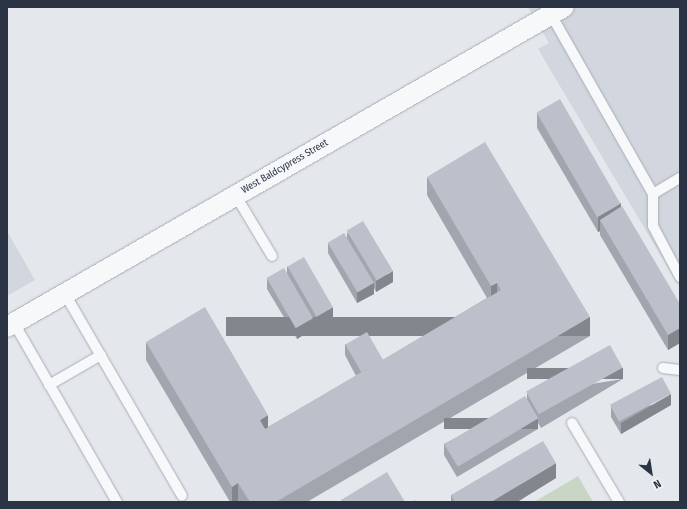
<!DOCTYPE html>
<html>
<head>
<meta charset="utf-8">
<style>
	body { margin:0 }
	#map { position:relative; width:687px; height:509px; overflow:hidden; background:#e4e7ec; font-family:"Fira Sans Condensed",sans-serif }
	div>[style] { position:absolute }
	.built>* { inset:0; background:#d2d6de }
	.green>* { inset:0; background:#c9d6c5 }
	.roads { filter:drop-shadow(0 0 1px #a9aeb7) drop-shadow(0 0 1px #a9aeb7) }
	.service>* { height:10px; margin:-5px; padding:0 5px; transform-origin:5px; border-radius:5px; background:#f7f8fa }
	.minor>* { height:20px; margin:-10px; padding:0 10px; transform-origin:10px; border-radius:10px; background:#f7f8fa }
	.wall>* { inset:0; background:#a1a5ae }
	.shaded-wall>* { inset:0; background:#83868d; transform-origin:0 0 }
	.building>* { inset:0; background:#bbc0ca; transform-origin:0 0 }
	span { translate:-50% -50%; white-space:nowrap; text-align:center; line-height:1.15; -webkit-text-stroke:4px #f4f6f9; paint-order:stroke }
	.street-label { font-size:10px; color:#2b3445 }
	.frame { position:absolute; inset:0; border:8px solid #2b3445; pointer-events:none }
	.north { position:absolute; left:631px; top:453px; width:40px; height:40px; -webkit-text-stroke:3px #f4f6f9; paint-order:stroke; rotate:150deg; font-size:11px; font-weight:700; line-height:16px; text-align:center; color:#2b3445 }
	.north::after { content:''; display:block; margin:auto; width:14px; height:18px; background:#2b3445; clip-path:polygon(50% 0,100% 100%,50% 72%,0 100%) }
</style>
</head>
<body>
<div id="map">
	<div class="built">
		<i style="clip-path:polygon(528px 7px,680px 7px,680px 288px,538px 49px,549px 43px)"></i>
		<i style="clip-path:polygon(7px 231px,35px 280px,7px 296px)"></i>
	</div>
	<div class="green">
		<i style="clip-path:polygon(578px 476px,593px 502px,534px 502px)"></i>
	</div>
	<div class="roads">
		<div class="service">
			<i style="left:549px;top:11px;width:210px;rotate:60.4deg"></i>
			<i style="left:653px;top:194px;width:32px;rotate:90deg"></i>
			<i style="left:653px;top:226px;width:58px;rotate:62.1deg"></i>
			<i style="left:653px;top:194px;width:31px;rotate:-31deg"></i>
			<i style="left:236px;top:196px;width:70px;rotate:59deg"></i>
			<i style="left:65px;top:294px;width:233px;rotate:59.9deg"></i>
			<i style="left:14px;top:323px;width:207px;rotate:60.1deg"></i>
			<i style="left:663px;top:368px;width:17px;rotate:7deg"></i>
			<i style="left:49px;top:385px;width:60px;rotate:-30deg"></i>
			<i style="left:572px;top:423px;width:92px;rotate:59.3deg"></i>
		</div>
		<div class="minor">
			<i style="left:7px;top:327px;width:642px;rotate:-29.88deg"></i>
		</div>
	</div>
	<div class="wall">
		<i style="clip-path:polygon(537px 113px,680px 304px,680px 343px,668px 350px,600px 235px,600px 231px,598px 232px,537px 128px)"></i>
		<i style="clip-path:polygon(427px 177px,590px 336px,307px 502px,230px 502px,146px 360px,146px 342px,268px 427px,356px 376px,345px 355px,345px 344px,383px 360px,487px 298px,427px 195px)"></i>
		<i style="clip-path:polygon(347px 232px,393px 282px,376px 292px,374px 288px,374px 294px,357px 303px,328px 253px,328px 243px,347px 237px)"></i>
		<i style="clip-path:polygon(287px 266px,333px 317px,316px 328px,313px 322px,313px 329px,297px 339px,267px 289px,267px 278px,287px 273px)"></i>
		<i style="clip-path:polygon(623px 379px,541px 428px,538px 423px,538px 429px,457px 477px,444px 455px,444px 444px,527px 400px,527px 394px)"></i>
		<i style="clip-path:polygon(671px 405px,621px 434px,611px 417px,611px 406px)"></i>
		<i style="clip-path:polygon(556px 478px,517px 502px,451px 502px,451px 495px)"></i>
	</div>
	<div class="shaded-wall">
		<i style="clip-path:polygon(621px 203px,621px 218px,600px 220px,600px 231px,598px 232px,598px 217px)"></i>
		<i style="clip-path:polygon(393px 271px,393px 282px,376px 292px,376px 281px)"></i>
		<i style="clip-path:polygon(374px 283px,374px 294px,357px 303px,357px 292px)"></i>
		<i style="clip-path:polygon(497px 283px,497px 302px,491px 305px,491px 286px)"></i>
		<i style="clip-path:polygon(333px 307px,333px 317px,316px 328px,316px 317px)"></i>
		<i style="left:590px;top:317px;width:19px;height:364px;rotate:90deg"></i>
		<i style="clip-path:polygon(313px 318px,313px 329px,297px 339px,297px 329px)"></i>
		<i style="clip-path:polygon(680px 328px,680px 343px,668px 350px,668px 335px)"></i>
		<i style="left:623px;top:368px;width:11px;height:96px;rotate:90deg"></i>
		<i style="clip-path:polygon(671px 394px,671px 405px,621px 434px,621px 423px)"></i>
		<i style="clip-path:polygon(268px 415px,268px 434px,260px 438px,260px 420px)"></i>
		<i style="left:538px;top:418px;width:11px;height:94px;rotate:90deg"></i>
		<i style="clip-path:polygon(556px 463px,556px 478px,517px 502px,491px 502px)"></i>
		<i style="clip-path:polygon(238px 483px,238px 502px,232px 502px,232px 487px)"></i>
	</div>
	<div class="building">
		<i style="left:560px;top:99px;width:121px;height:27px;rotate:60deg"></i>
		<i style="clip-path:polygon(485px 142px,590px 317px,276px 502px,250px 502px,238px 483px,232px 487px,146px 342px,205px 307px,268px 415px,260px 420px,265px 429px,501px 290px,497px 283px,491px 286px,427px 177px)"></i>
		<i style="clip-path:polygon(622px 206px,680px 304px,680px 328px,668px 335px,600px 220px)"></i>
		<i style="left:363px;top:221px;width:58px;height:19px;rotate:59deg"></i>
		<i style="left:344px;top:233px;width:58px;height:19px;rotate:59deg"></i>
		<i style="left:304px;top:257px;width:58px;height:19px;rotate:60deg"></i>
		<i style="left:284px;top:268px;width:58px;height:20px;rotate:60deg"></i>
		<i style="left:367px;top:332px;width:32px;height:25px;rotate:60deg"></i>
		<i style="left:610px;top:345px;width:26px;height:96px;rotate:61deg"></i>
		<i style="left:662px;top:377px;width:19px;height:59px;rotate:62deg"></i>
		<i style="left:525px;top:396px;width:26px;height:94px;rotate:59deg"></i>
		<i style="clip-path:polygon(543px 441px,556px 463px,491px 502px,455px 502px,451px 495px)"></i>
		<i style="clip-path:polygon(387px 472px,405px 502px,342px 502px,341px 500px)"></i>
		<i style="clip-path:polygon(415px 500px,416px 502px,411px 502px)"></i>
	</div>
	<div class="street-label">
		<span style="left:285px;top:167px;rotate:-30deg">West Baldcypress Street</span>
	</div>
	<div class="frame"></div>
	<div class="north">N</div>
</div>
</body>
</html>
